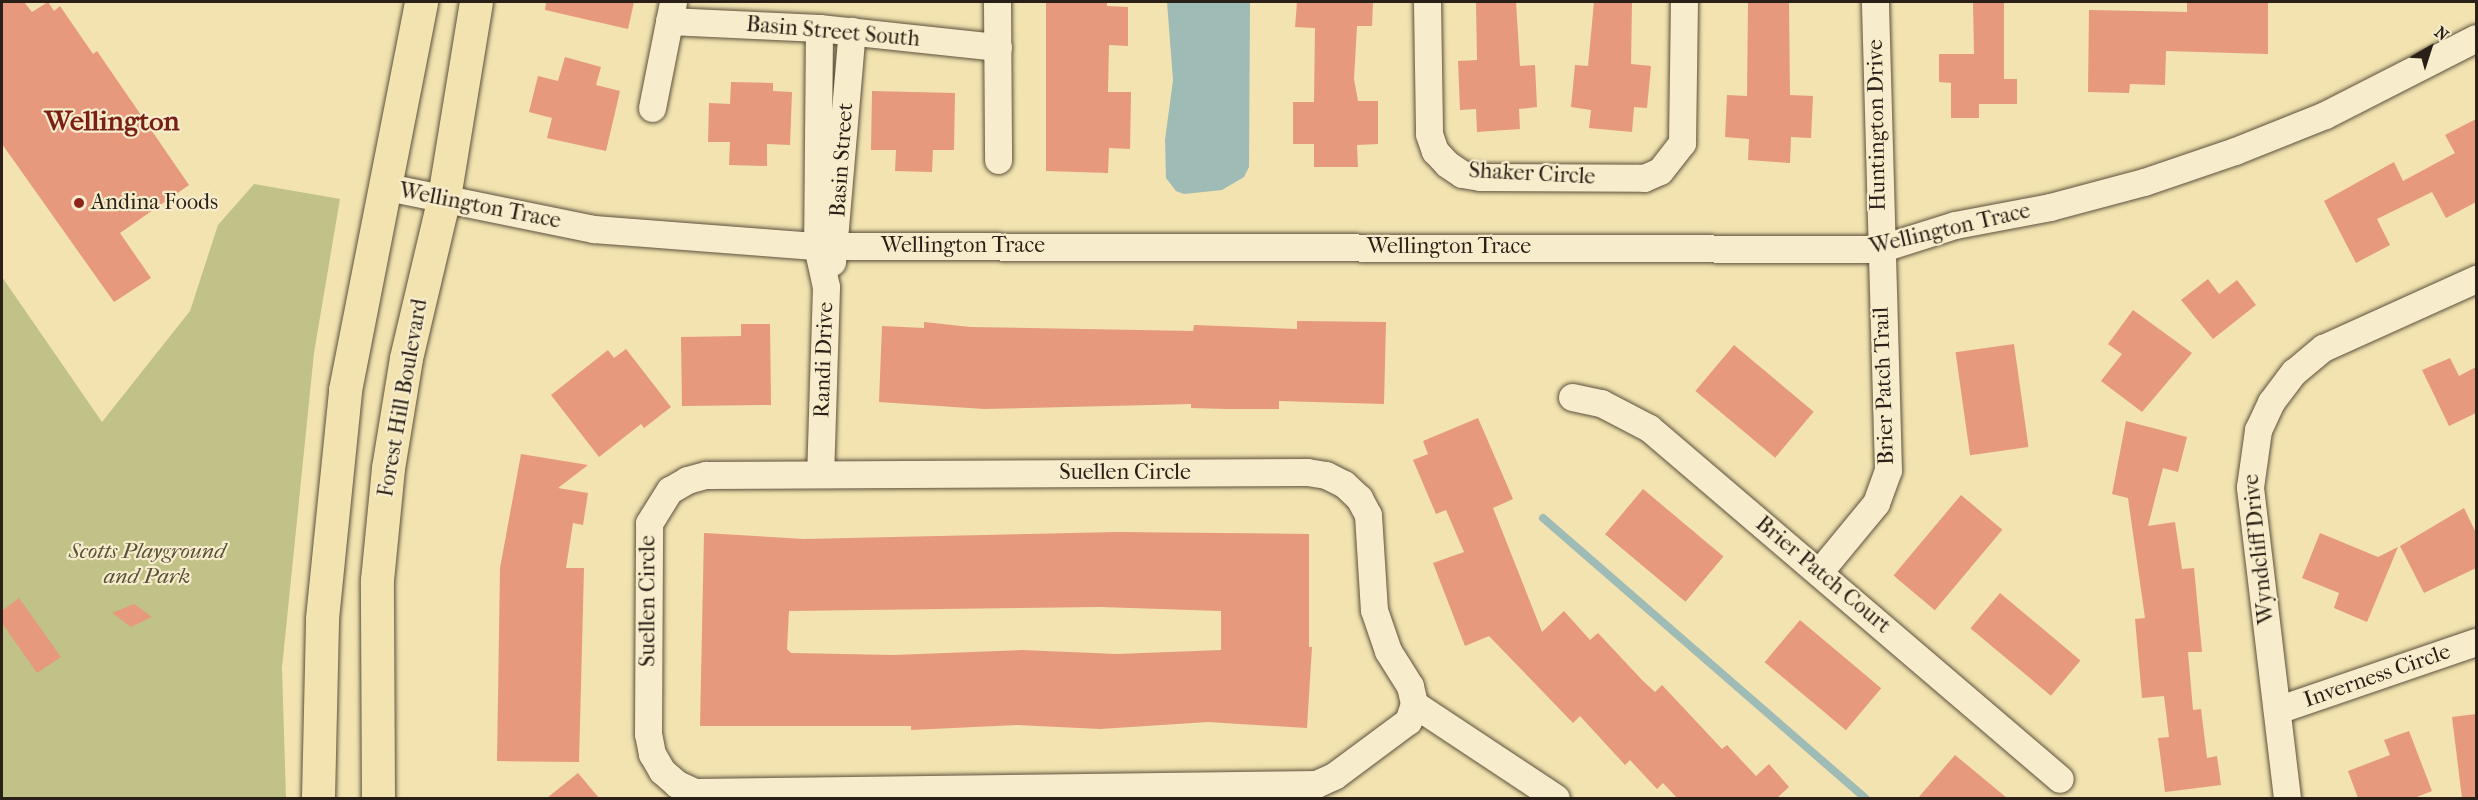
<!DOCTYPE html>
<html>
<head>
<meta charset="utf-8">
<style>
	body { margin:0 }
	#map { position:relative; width:2478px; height:800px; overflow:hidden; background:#f2e3b0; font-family:"IM FELL French Canon",serif }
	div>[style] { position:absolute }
	.green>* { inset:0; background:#c0c287 }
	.water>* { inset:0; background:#9fbbb6 }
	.stream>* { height:8px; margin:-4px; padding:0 4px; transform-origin:4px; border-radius:4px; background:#9fbbb6 }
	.building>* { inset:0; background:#e6997c; transform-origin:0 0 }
	.roads { filter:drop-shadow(0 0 2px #5d513d) drop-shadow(0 0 2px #5d513d) }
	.minor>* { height:27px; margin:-13.5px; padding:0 13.5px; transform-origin:13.5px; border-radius:13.5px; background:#f7edcc }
	.major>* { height:33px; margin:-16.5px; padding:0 16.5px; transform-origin:16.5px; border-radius:16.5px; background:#f2e3b0 }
	.dots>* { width:16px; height:16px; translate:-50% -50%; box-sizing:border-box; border:3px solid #f7edcc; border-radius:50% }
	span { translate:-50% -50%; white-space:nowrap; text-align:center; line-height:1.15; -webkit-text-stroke:4.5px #f7edcc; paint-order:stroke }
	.street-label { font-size:22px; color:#2b2017 }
	.poi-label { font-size:22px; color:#2b2017 }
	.left { translate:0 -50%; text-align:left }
	.park-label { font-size:22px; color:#585139; font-style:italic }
	.district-label { font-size:28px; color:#7a1f14; font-weight:700 }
	.frame { position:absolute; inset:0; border:3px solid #2b2017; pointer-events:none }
	.north { position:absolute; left:2400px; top:18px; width:60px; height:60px; -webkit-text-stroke:4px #f7edcc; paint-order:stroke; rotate:39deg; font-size:16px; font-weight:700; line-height:24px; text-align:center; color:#2b2017 }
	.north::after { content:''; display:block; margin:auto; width:21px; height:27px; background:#2b2017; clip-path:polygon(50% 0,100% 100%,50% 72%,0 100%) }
</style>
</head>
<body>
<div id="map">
	<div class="green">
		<i style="clip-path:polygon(254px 184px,340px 199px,314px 353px,282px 668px,286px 798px,2px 798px,2px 277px,102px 422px,190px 311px,218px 225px)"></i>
	</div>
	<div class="water">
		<i style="clip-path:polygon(1167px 2px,1250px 2px,1249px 167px,1244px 177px,1222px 190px,1184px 194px,1176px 191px,1166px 178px,1165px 140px,1173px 80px)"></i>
	</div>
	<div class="stream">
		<i style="left:1543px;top:518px;width:427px;rotate:41deg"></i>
	</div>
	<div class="building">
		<i style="clip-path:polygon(2px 2px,24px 2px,32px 12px,48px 2px,54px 11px,60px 6px,93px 54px,97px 51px,189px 185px,120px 233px,151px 278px,114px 302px,2px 144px)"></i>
		<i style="clip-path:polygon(546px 2px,634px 2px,628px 29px,545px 10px)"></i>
		<i style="clip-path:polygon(1046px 2px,1107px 2px,1107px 6px,1128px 7px,1128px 46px,1109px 45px,1108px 92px,1131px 92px,1130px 149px,1109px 148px,1108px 173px,1046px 171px)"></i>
		<i style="clip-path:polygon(1297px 2px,1373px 2px,1372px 26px,1357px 26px,1354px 79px,1358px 101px,1378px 101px,1378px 144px,1357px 145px,1358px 167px,1314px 167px,1314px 144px,1293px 144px,1293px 102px,1314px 102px,1315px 28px,1295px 27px)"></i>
		<i style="clip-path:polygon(1476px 2px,1516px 2px,1520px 66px,1535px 65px,1537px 107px,1519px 109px,1520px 129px,1477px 132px,1476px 109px,1460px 110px,1458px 61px,1477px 60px)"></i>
		<i style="clip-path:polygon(1594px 2px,1632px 2px,1631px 64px,1651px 66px,1647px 108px,1634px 107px,1632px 132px,1589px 128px,1591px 110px,1571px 107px,1575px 65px,1588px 66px)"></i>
		<i style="clip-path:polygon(1748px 2px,1789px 2px,1790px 95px,1813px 96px,1811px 138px,1791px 137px,1790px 163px,1748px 160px,1749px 139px,1725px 137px,1727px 95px,1747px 96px)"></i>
		<i style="clip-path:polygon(1973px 2px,2004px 2px,2004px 79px,2017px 79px,2017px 104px,1979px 104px,1979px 118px,1951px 118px,1951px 83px,1939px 82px,1939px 54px,1974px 54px)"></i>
		<i style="clip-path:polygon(2187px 2px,2268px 2px,2268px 54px,2166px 51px,2165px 85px,2130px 84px,2129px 93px,2088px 92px,2089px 10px,2187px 12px)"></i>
		<i style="clip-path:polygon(565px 57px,601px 67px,596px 85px,620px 91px,606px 151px,547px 138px,552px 118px,529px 112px,538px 76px,558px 81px)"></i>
		<i style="clip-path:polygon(731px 82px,773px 83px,773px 91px,792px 92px,790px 145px,767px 144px,767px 166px,729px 165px,730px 142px,708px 142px,709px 103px,730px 104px)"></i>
		<i style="clip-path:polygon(872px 91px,955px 93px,954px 150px,933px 150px,932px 172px,895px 171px,896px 150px,871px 150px)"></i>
		<i style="clip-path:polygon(2476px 119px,2476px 202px,2446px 218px,2432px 192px,2377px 219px,2390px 245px,2356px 263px,2324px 201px,2394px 162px,2403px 181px,2455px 153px,2445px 135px)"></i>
		<i style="clip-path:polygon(2208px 279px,2219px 294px,2237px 280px,2256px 305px,2213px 339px,2181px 300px)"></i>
		<i style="clip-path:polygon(2133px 310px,2192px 353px,2142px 412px,2101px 381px,2122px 354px,2108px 344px)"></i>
		<i style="clip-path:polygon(1297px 321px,1386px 322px,1384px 404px,1279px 401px,1279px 409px,1227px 409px,1191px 408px,1191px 404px,984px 409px,879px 402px,882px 326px,924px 328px,924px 322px,970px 327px,1193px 331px,1194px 325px,1297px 329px)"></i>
		<i style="clip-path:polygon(741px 324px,770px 324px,771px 405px,682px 406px,681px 337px,741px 336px)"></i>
		<i style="left:2014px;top:344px;width:104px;height:59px;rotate:82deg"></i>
		<i style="left:1734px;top:345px;width:104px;height:60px;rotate:40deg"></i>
		<i style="clip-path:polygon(626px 349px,671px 407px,644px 428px,641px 424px,599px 457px,551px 395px,608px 350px,614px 358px)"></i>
		<i style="clip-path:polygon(2450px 358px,2459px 376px,2476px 367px,2476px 413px,2449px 426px,2422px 370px)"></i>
		<i style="clip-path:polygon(1478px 418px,1513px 499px,1493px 508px,1542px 632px,1564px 611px,1590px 640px,1598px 633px,1643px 681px,1655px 692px,1662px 685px,1722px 749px,1727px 745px,1756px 776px,1769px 764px,1789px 787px,1777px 798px,1677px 798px,1663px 783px,1657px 789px,1630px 760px,1625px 765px,1580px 716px,1573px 723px,1489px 636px,1465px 646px,1433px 563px,1464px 552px,1446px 510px,1436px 514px,1413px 460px,1428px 454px,1423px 441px)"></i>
		<i style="clip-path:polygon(2126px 421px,2187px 437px,2178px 472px,2163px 468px,2148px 526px,2175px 522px,2182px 569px,2194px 568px,2202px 652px,2188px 652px,2193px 710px,2201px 709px,2207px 758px,2217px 756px,2221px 785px,2165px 792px,2158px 738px,2169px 737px,2164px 696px,2142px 698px,2135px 619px,2145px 618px,2128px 498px,2112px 494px)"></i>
		<i style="clip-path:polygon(521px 454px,588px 465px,558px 488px,588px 493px,583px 525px,573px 523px,566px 568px,584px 568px,579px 762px,497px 761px,500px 568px)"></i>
		<i style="left:1643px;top:489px;width:105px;height:59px;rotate:40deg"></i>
		<i style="left:1961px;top:495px;width:54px;height:105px;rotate:40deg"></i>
		<i style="clip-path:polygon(2464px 508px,2476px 533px,2476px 568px,2424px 593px,2400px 546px)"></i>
		<i style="clip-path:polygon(evenodd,1118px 532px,1309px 534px,1309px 647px,1312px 647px,1307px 728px,1208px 722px,1100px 729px,1017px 725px,911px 730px,911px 726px,700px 726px,704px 533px,804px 539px,1118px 532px,1101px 607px,1221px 611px,1221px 650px,1117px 654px,1022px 650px,893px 655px,791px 653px,787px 649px,789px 611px,1101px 607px)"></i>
		<i style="clip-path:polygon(2320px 533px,2378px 557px,2398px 547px,2367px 622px,2334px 608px,2339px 593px,2302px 578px)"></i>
		<i style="left:2000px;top:593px;width:105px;height:46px;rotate:40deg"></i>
		<i style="clip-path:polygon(19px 598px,61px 657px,37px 673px,2px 623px,2px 611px)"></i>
		<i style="clip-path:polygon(134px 604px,152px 617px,131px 627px,112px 613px)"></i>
		<i style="left:1800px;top:620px;width:106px;height:55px;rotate:40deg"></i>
		<i style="clip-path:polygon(2476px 714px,2476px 798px,2462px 798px,2452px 717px)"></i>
		<i style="clip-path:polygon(2409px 731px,2432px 791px,2414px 798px,2358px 798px,2348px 771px,2390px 755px,2384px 740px)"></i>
		<i style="clip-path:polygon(1955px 755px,2007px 798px,1918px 798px)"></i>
		<i style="clip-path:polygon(578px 773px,599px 798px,547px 798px)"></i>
	</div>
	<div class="roads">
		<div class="minor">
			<i style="left:997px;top:2px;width:158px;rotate:89.6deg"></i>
			<i style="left:1427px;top:2px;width:132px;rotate:89.1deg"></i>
			<i style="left:1429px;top:134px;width:18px;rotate:71deg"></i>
			<i style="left:1435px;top:151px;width:18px;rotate:47deg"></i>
			<i style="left:1447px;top:164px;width:18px;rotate:34deg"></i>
			<i style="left:1462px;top:174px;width:18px;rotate:9deg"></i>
			<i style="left:1480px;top:177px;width:164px;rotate:0.3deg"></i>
			<i style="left:1644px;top:178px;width:17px;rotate:-24deg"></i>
			<i style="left:1660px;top:171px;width:36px;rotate:-52deg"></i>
			<i style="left:1682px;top:143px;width:141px;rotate:-89.2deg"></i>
			<i style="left:669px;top:21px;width:150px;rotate:2.7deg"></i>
			<i style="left:819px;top:28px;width:180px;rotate:6.1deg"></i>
			<i style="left:819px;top:28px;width:218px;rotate:90.5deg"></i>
			<i style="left:817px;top:246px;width:42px;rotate:77.6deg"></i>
			<i style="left:826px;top:287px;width:187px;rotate:91.8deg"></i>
			<i style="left:652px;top:108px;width:108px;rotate:-78.8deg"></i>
			<i style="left:387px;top:187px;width:211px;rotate:11.5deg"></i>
			<i style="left:594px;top:229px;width:224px;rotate:4.4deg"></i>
			<i style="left:817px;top:246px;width:1062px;rotate:0.16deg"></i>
			<i style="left:1879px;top:249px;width:80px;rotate:-17.5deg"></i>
			<i style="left:1955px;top:225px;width:97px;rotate:-10.7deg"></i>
			<i style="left:2050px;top:207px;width:97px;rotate:-14.9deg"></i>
			<i style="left:2144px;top:182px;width:96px;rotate:-18.8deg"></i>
			<i style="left:2235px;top:151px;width:97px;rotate:-21.8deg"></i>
			<i style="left:2325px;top:115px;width:169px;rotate:-27deg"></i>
			<i style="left:832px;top:262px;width:232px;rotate:-85.1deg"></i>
			<i style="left:1572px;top:397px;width:30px;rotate:12deg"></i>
			<i style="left:1601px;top:403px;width:54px;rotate:27.5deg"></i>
			<i style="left:1649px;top:428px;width:540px;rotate:40.5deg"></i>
			<i style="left:1820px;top:571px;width:88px;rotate:-50.5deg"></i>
			<i style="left:1876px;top:503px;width:35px;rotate:-70deg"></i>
			<i style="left:1888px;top:470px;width:468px;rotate:-91.6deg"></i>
			<i style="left:1414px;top:704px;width:18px;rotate:109deg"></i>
			<i style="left:1408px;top:721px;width:92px;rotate:143.4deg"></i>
			<i style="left:1334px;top:776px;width:20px;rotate:156deg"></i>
			<i style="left:1316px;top:784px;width:621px;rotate:179.26deg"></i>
			<i style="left:695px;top:792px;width:20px;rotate:-156deg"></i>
			<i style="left:677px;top:784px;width:20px;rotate:-139deg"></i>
			<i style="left:662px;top:771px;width:20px;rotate:-120deg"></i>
			<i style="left:652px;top:754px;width:20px;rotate:-101deg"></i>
			<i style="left:648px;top:734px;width:211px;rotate:-89.7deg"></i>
			<i style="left:649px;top:523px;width:39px;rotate:-58deg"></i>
			<i style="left:670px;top:490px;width:20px;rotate:-30deg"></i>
			<i style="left:687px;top:480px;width:20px;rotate:-15deg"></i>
			<i style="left:706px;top:475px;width:601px;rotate:-0.29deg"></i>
			<i style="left:1307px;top:472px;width:19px;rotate:9deg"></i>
			<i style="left:1326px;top:475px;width:20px;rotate:27deg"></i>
			<i style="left:1344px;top:484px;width:21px;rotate:43deg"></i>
			<i style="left:1359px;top:498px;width:19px;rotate:62deg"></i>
			<i style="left:1368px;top:515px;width:95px;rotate:86.4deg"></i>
			<i style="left:1374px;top:610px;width:43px;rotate:71.1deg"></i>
			<i style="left:1388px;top:651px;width:41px;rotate:57.8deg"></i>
			<i style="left:1410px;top:686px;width:18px;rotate:77deg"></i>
			<i style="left:1414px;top:704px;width:170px;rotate:33.5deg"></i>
			<i style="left:2277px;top:710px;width:210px;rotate:-18.9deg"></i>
			<i style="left:2287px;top:798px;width:313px;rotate:-96.8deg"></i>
			<i style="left:2250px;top:487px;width:58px;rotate:-82deg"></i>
			<i style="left:2258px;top:430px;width:31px;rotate:-65deg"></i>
			<i style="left:2271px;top:402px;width:38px;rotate:-53deg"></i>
			<i style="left:2294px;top:372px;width:38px;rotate:-40deg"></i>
			<i style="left:2323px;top:348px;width:168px;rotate:-24.3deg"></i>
		</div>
		<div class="major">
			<i style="left:318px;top:798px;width:180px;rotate:-88.7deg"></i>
			<i style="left:322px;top:618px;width:229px;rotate:-84.2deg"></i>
			<i style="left:345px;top:390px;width:395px;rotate:-78.9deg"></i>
			<i style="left:378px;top:798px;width:218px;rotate:-90.3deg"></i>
			<i style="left:377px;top:580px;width:113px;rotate:-84.4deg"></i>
			<i style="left:388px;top:468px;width:111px;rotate:-80.7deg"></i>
			<i style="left:406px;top:358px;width:165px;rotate:-76.7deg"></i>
			<i style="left:444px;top:197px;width:198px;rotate:-80.7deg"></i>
		</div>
	</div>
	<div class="dots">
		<i style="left:79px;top:203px;background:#8f2418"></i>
	</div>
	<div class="street-label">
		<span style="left:833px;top:32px;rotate:5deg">Basin Street South</span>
		<span style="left:1877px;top:125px;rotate:-91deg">Huntington Drive</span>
		<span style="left:842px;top:160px;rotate:-86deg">Basin Street</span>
		<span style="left:1532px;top:174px;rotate:3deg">Shaker Circle</span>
		<span style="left:480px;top:206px;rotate:11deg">Wellington Trace</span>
		<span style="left:1950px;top:229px;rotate:-13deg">Wellington Trace</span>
		<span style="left:963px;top:246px">Wellington Trace</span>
		<span style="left:1449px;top:247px">Wellington Trace</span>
		<span style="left:824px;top:360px;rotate:-88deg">Randi Drive</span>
		<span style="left:1884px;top:386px;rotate:-92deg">Brier Patch Trail</span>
		<span style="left:403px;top:398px;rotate:-80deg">Forest Hill Boulevard</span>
		<span style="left:1125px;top:473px">Suellen Circle</span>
		<span style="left:2259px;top:549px;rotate:-96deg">Wyndcliff Drive</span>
		<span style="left:1823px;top:575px;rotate:40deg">Brier Patch Court</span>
		<span style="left:648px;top:601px;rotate:-90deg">Suellen Circle</span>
		<span style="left:2377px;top:676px;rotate:-19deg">Inverness Circle</span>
	</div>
	<div class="poi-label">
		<span class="left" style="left:91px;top:203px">Andina Foods</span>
	</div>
	<div class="park-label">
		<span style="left:147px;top:564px">Scotts Playground<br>and Park</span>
	</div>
	<div class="district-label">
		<span style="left:112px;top:121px">Wellington</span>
	</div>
	<div class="frame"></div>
	<div class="north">N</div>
</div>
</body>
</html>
